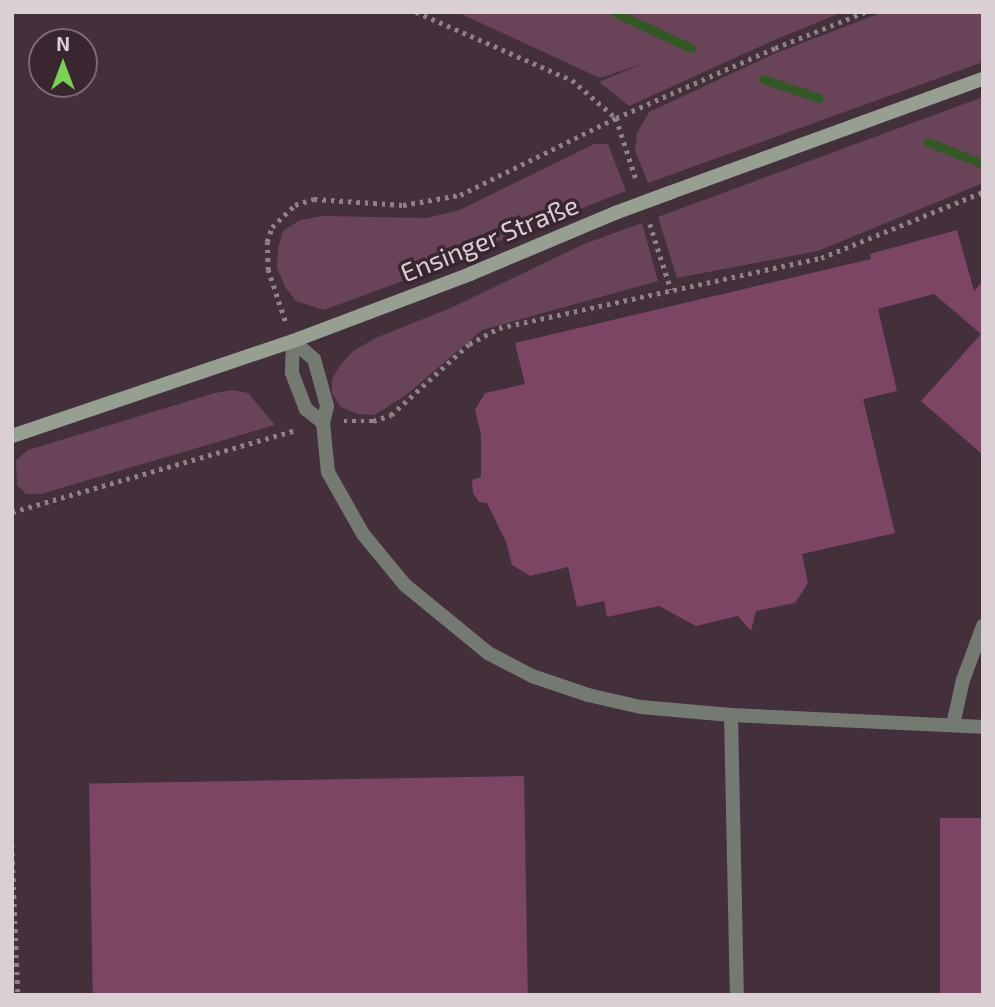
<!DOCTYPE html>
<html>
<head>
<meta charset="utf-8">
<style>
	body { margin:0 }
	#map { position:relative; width:995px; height:1007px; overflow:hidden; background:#43303a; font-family:"Exo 2",sans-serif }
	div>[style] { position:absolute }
	.green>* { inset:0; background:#694458 }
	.stream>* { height:9px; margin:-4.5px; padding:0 4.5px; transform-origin:4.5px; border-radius:4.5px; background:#345726 }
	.building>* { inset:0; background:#7c4564; transform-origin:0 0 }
	.path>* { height:4.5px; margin-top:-2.25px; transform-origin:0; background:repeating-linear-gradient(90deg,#908189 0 3.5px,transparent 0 8.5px) }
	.street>* { height:14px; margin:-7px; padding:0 7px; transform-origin:7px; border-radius:7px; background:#747a72 }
	.secondary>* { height:14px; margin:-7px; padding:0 7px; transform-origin:7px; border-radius:7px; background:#969f92 }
	.secondary-bridge>* { height:14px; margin:-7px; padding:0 7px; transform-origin:7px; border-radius:7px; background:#969f92 }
	span { translate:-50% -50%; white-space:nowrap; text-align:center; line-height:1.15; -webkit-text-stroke:7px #392630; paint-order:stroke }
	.street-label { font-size:26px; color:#dbcfd5 }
	.frame { position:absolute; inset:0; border:14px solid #dbcfd5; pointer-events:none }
	.north { position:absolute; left:28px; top:28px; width:70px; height:70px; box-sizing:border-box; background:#392630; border:2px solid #7a6a72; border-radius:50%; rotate:0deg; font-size:19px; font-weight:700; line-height:28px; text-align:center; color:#dbcfd5 }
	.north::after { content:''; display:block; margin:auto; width:24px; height:32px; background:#7bd156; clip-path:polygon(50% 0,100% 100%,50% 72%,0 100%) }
</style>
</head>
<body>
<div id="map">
	<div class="green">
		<i style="clip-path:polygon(457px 12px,843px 12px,772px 41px,629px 106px,599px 82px,642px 64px,600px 78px)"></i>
		<i style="clip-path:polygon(883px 12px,983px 12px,983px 62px,648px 183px,635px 151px,637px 133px,649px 112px,776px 53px)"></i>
		<i style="clip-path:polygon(983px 97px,983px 183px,818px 251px,677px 278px,658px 217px)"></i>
		<i style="clip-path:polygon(594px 144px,608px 144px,626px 191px,455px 258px,435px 269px,324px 310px,296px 301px,285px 287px,277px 268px,278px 248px,283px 231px,300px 220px,324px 216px,427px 218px,460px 210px)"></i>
		<i style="clip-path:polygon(642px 223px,658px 281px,482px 330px,405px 396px,374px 415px,357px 414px,341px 407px,332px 394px,332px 379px,339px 367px,353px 351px,378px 337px,451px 308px,584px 244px)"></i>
		<i style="clip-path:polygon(233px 390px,248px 393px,275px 425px,41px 494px,26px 494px,17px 485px,16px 460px,28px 450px,215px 393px)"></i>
	</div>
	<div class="stream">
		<i style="left:614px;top:12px;width:85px;rotate:25.1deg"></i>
		<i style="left:763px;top:79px;width:59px;rotate:18.7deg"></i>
		<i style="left:928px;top:142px;width:59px;rotate:21.8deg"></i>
	</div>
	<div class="building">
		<i style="clip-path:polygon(957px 230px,974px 291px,983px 281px,983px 455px,921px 401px,981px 334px,934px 294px,878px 309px,897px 391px,863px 399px,895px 533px,802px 554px,808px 583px,795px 603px,756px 611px,751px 631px,738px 616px,696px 626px,659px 606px,607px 617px,604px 601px,577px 607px,568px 567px,530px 576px,512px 565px,506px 542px,487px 503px,479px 502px,473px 493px,472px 480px,481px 477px,481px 434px,475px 410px,485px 393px,525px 384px,515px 343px,871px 259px,870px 254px)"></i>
		<i style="left:524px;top:776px;width:219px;height:435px;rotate:89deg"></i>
		<i style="left:940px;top:818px;width:43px;height:177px"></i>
	</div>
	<div class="path">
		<i style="left:416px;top:12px;width:170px;rotate:23.6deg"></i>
		<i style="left:572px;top:80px;width:58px;rotate:40.8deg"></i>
		<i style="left:616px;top:118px;width:67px;rotate:71.8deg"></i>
		<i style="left:650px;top:224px;width:69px;rotate:72.3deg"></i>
		<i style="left:285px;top:321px;width:54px;rotate:-108.4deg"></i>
		<i style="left:268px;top:270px;width:28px;rotate:-92deg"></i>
		<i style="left:267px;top:242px;width:16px;rotate:-72deg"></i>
		<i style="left:272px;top:227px;width:32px;rotate:-44deg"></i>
		<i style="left:295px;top:205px;width:20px;rotate:-18deg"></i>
		<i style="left:314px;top:199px;width:89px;rotate:3.9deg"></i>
		<i style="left:403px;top:205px;width:58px;rotate:-10deg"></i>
		<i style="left:460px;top:195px;width:174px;rotate:-26.3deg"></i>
		<i style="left:616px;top:118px;width:174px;rotate:-23.8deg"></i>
		<i style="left:775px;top:48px;width:97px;rotate:-21.8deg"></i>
		<i style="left:344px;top:421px;width:29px"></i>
		<i style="left:373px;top:421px;width:19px;rotate:-18deg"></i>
		<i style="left:391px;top:415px;width:105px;rotate:-42.3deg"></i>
		<i style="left:469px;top:344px;width:34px;rotate:-28deg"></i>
		<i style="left:499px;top:328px;width:330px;rotate:-12.3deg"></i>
		<i style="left:821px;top:258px;width:175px;rotate:-22.2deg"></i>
		<i style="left:12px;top:512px;width:297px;rotate:-16.1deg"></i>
		<i style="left:12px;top:844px;width:151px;rotate:87.7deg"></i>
	</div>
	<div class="street">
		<i style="left:293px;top:341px;width:28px;rotate:41deg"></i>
		<i style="left:314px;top:359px;width:49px;rotate:74.5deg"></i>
		<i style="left:327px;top:406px;width:17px;rotate:103deg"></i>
		<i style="left:323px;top:423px;width:49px;rotate:84.2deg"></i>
		<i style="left:328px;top:472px;width:71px;rotate:60.6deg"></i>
		<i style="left:363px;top:534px;width:66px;rotate:50.5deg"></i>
		<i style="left:405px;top:585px;width:107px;rotate:39.3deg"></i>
		<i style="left:488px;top:653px;width:50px;rotate:27.6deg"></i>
		<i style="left:532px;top:676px;width:59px;rotate:18.7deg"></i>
		<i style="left:588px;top:695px;width:54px;rotate:12.8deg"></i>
		<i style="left:641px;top:707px;width:90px;rotate:5.1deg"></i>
		<i style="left:731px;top:715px;width:252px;rotate:2.7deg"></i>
		<i style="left:293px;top:341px;width:32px;rotate:92deg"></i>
		<i style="left:292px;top:373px;width:39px;rotate:69deg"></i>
		<i style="left:306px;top:409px;width:22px;rotate:39deg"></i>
		<i style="left:731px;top:715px;width:280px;rotate:88.8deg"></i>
		<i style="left:953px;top:725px;width:46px;rotate:-77.5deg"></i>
		<i style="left:963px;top:680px;width:58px;rotate:-69.7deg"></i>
	</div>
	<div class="secondary">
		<i style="left:669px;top:193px;width:334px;rotate:-20deg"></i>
		<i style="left:12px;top:436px;width:297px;rotate:-18.7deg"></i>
		<i style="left:293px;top:341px;width:189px;rotate:-20.7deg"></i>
		<i style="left:470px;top:274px;width:157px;rotate:-22.8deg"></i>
	</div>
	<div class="secondary-bridge">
		<i style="left:615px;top:213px;width:58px;rotate:-20.3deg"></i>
	</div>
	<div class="street-label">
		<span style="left:489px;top:238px;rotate:-22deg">Ensinger Straße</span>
	</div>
	<div class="frame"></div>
	<div class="north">N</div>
</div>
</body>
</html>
